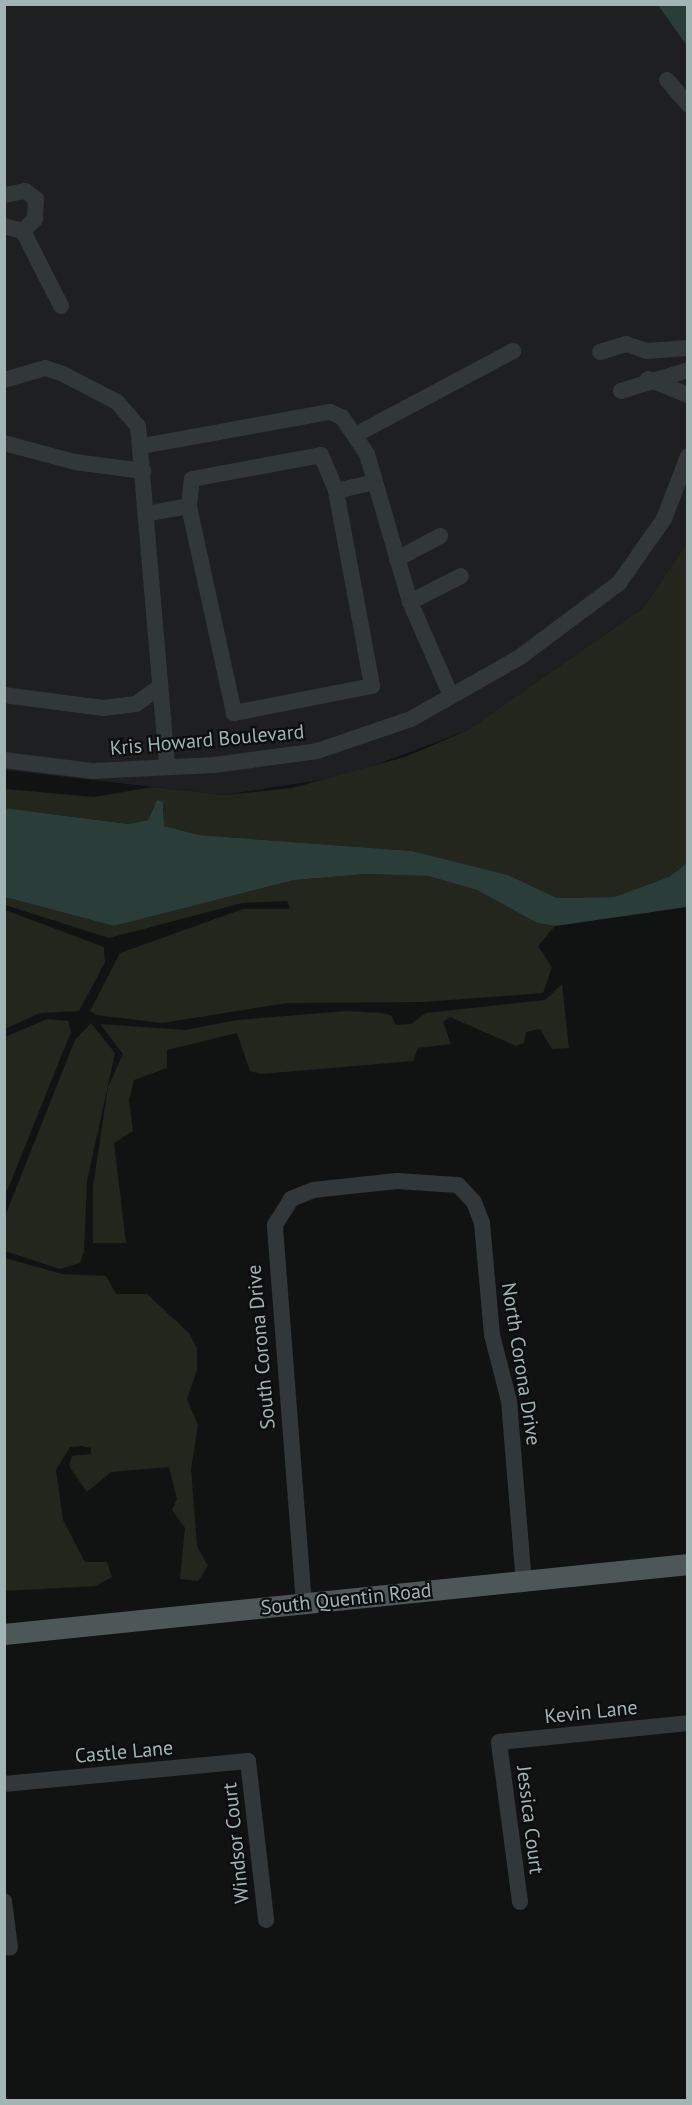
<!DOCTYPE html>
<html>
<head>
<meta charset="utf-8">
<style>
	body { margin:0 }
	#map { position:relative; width:692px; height:2105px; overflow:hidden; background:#111313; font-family:"PT Sans",sans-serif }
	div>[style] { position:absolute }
	.built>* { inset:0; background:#1d1f20 }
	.green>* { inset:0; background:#22261d }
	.water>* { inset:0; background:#2a3d39 }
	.minor>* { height:16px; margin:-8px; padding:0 8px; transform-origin:8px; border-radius:8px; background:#323739 }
	.major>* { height:21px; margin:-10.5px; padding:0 10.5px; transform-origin:10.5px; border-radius:10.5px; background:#4e5758 }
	span { translate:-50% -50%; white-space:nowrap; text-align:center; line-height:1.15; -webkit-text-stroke:4.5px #0c0e0e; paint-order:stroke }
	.street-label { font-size:20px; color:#a1b5b5 }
	.frame { position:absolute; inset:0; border:6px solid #a1b5b5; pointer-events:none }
</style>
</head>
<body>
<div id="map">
	<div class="built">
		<i style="clip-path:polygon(4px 5px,687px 5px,687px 543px,643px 608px,466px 731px,346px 776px,224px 795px,5px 770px)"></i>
	</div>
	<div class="green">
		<i style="clip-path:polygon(687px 543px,687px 863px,669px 877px,614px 897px,557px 898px,508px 875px,412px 851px,199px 835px,163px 826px,164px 809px,154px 806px,148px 820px,128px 824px,5px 808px,6px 789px,94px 797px,153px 787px,224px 795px,292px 788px,405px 757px,466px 731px,643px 608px)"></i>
		<i style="clip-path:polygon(367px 874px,428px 876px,477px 890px,537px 923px,555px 926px,538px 946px,552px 967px,543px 993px,424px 1002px,287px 1003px,162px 1023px,96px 1015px,90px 1011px,120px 953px,243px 909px,290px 909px,287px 901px,242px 903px,109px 938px,5px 905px,5px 897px,114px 926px,294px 880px)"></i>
		<i style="clip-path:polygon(5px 910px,104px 947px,105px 962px,79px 1011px,40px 1013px,5px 1029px)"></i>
		<i style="clip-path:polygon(562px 984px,569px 1048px,552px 1049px,540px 1029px,526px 1032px,524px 1043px,516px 1046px,450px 1017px,443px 1022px,451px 1044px,418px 1048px,413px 1061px,261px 1074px,250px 1071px,237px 1033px,167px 1050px,167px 1068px,134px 1080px,129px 1100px,133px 1131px,114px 1143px,126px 1243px,93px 1243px,93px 1187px,108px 1087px,123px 1054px,100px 1024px,185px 1030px,237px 1020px,346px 1011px,382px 1013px,391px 1015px,396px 1025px,411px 1024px,426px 1013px,545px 1000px)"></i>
		<i style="clip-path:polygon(47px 1019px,68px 1021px,71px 1032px,5px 1196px,5px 1037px)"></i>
		<i style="clip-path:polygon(91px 1023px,115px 1053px,87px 1181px,84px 1252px,80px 1263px,60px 1269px,5px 1251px,5px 1216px,75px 1040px)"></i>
		<i style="clip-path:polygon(5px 1258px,62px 1274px,106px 1276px,116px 1294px,147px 1294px,190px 1334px,197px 1349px,197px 1370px,187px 1399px,198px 1425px,191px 1469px,197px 1546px,208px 1566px,198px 1581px,180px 1579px,185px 1528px,172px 1510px,177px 1499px,169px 1467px,111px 1472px,87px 1492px,69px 1466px,72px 1456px,91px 1454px,91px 1448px,82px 1446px,70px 1447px,56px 1470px,63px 1520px,85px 1562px,107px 1562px,112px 1577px,95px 1586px,5px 1591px)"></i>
	</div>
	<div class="water">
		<i style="clip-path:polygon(658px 5px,687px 5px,687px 48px,685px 43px)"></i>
		<i style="clip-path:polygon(157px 800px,163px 802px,164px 826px,199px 835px,412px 851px,508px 875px,557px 898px,614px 897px,669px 877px,687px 863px,687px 907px,555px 926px,537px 923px,477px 890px,428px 876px,367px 874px,294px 880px,114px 926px,5px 897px,5px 808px,128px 824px,148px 820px)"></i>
	</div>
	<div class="minor">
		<i style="left:667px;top:80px;width:32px;rotate:49deg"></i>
		<i style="left:4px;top:195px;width:21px;rotate:-11deg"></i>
		<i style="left:25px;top:191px;width:14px;rotate:36deg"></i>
		<i style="left:36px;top:199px;width:20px;rotate:93deg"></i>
		<i style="left:35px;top:219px;width:17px;rotate:135deg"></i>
		<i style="left:4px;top:226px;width:20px;rotate:15deg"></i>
		<i style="left:23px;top:231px;width:84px;rotate:63.1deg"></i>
		<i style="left:600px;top:352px;width:27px;rotate:-17deg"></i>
		<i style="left:626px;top:344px;width:22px;rotate:18deg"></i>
		<i style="left:647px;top:351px;width:41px;rotate:-4.2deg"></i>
		<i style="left:648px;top:379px;width:43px;rotate:21.8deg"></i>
		<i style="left:4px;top:380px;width:43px;rotate:-16.3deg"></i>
		<i style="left:45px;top:368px;width:19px;rotate:18deg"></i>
		<i style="left:63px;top:374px;width:61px;rotate:27.4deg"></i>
		<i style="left:117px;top:402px;width:32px;rotate:49deg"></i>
		<i style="left:138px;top:426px;width:342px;rotate:85.1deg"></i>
		<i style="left:621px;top:391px;width:70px;rotate:-17.4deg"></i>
		<i style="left:357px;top:434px;width:177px;rotate:-28deg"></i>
		<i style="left:4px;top:443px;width:73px;rotate:15deg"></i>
		<i style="left:75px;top:462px;width:69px;rotate:7.5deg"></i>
		<i style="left:142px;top:446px;width:191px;rotate:-10.3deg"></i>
		<i style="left:330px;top:412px;width:13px;rotate:23deg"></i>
		<i style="left:342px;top:417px;width:45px;rotate:56deg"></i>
		<i style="left:367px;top:454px;width:154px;rotate:73.8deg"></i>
		<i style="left:410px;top:602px;width:103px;rotate:66.4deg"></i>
		<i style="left:336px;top:491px;width:40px;rotate:-13deg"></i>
		<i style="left:146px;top:514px;width:44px;rotate:-10.5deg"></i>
		<i style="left:189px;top:506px;width:27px;rotate:-84deg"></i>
		<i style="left:192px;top:479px;width:131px;rotate:-10.5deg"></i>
		<i style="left:321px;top:455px;width:39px;rotate:67deg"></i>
		<i style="left:336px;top:491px;width:198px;rotate:79.5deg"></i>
		<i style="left:372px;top:686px;width:141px;rotate:168.9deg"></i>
		<i style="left:234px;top:713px;width:212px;rotate:-102.3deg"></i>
		<i style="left:397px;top:559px;width:49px;rotate:-28.1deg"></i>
		<i style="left:410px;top:602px;width:57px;rotate:-27deg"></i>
		<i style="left:4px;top:695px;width:100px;rotate:7.5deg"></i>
		<i style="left:103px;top:708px;width:33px;rotate:-7deg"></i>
		<i style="left:136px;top:704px;width:29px;rotate:-36deg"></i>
		<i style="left:4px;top:760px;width:89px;rotate:7.1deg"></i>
		<i style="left:92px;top:771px;width:122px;rotate:-2.8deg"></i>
		<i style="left:214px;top:765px;width:104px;rotate:-7.7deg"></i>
		<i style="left:317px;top:751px;width:99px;rotate:-18.8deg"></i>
		<i style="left:411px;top:719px;width:125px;rotate:-29.6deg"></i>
		<i style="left:520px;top:657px;width:124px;rotate:-36.8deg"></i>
		<i style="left:619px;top:583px;width:78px;rotate:-54.9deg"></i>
		<i style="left:664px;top:519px;width:67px;rotate:-69.1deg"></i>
		<i style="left:304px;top:1604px;width:380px;rotate:-94.4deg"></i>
		<i style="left:275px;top:1225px;width:31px;rotate:-58deg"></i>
		<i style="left:291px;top:1199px;width:24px;rotate:-22deg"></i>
		<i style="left:313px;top:1190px;width:84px;rotate:-6.1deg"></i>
		<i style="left:397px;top:1181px;width:61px;rotate:3.8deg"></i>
		<i style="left:458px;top:1185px;width:23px;rotate:47deg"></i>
		<i style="left:474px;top:1202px;width:22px;rotate:69deg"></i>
		<i style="left:482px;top:1223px;width:112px;rotate:84.9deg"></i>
		<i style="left:492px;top:1335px;width:68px;rotate:75.6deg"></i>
		<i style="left:509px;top:1401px;width:182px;rotate:85.3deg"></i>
		<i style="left:4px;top:1784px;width:245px;rotate:-5.4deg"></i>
		<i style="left:248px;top:1761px;width:160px;rotate:83.5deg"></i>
		<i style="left:4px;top:1901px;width:47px;rotate:82.7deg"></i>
		<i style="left:520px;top:1902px;width:161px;rotate:-97.5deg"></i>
		<i style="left:499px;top:1742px;width:190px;rotate:-5.7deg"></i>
	</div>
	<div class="major">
		<i style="left:4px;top:1634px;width:688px;rotate:-5.84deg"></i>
	</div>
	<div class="street-label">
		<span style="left:207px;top:740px;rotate:-5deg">Kris Howard Boulevard</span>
		<span style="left:261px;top:1347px;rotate:-95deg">South Corona Drive</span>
		<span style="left:521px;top:1364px;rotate:81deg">North Corona Drive</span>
		<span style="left:346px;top:1599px;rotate:-6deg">South Quentin Road</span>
		<span style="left:591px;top:1712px;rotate:-6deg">Kevin Lane</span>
		<span style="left:124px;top:1752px;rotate:-5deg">Castle Lane</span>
		<span style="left:530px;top:1820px;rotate:83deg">Jessica Court</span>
		<span style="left:236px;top:1843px;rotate:-96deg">Windsor Court</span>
	</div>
	<div class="frame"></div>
</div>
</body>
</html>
